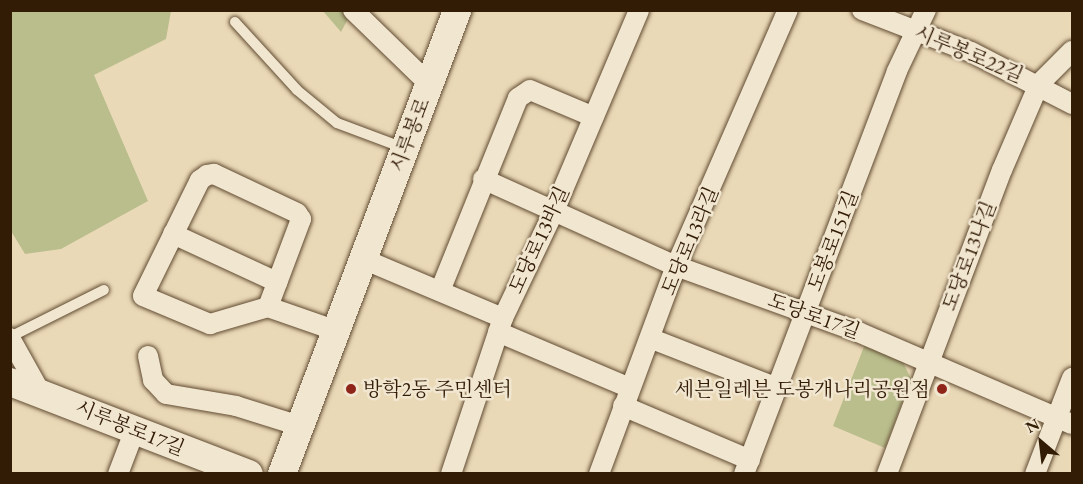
<!DOCTYPE html>
<html>
<head>
<meta charset="utf-8">
<style>
	body { margin:0 }
	#map { position:relative; width:1083px; height:484px; overflow:hidden; background:#ead9b7; font-family:"EB Garamond","Noto Serif KR",serif }
	div>[style] { position:absolute }
	.green>* { inset:0; background:#babe8d }
	.roads { filter:drop-shadow(0 0 2px #614b32) drop-shadow(0 0 2px #614b32) }
	.lane>* { height:10px; margin:-5px; padding:0 5px; transform-origin:5px; border-radius:5px; background:#f1e6d0 }
	.street>* { height:20px; margin:-10px; padding:0 10px; transform-origin:10px; border-radius:10px; background:#f1e6d0 }
	.secondary>* { height:28px; margin:-14px; padding:0 14px; transform-origin:14px; border-radius:14px; background:#f1e6d0 }
	.dots>* { width:16px; height:16px; translate:-50% -50%; box-sizing:border-box; border:3px solid #f1e6d0; border-radius:50% }
	span { translate:-50% -50%; white-space:nowrap; text-align:center; line-height:1.15; -webkit-text-stroke:5px #f1e6d0; paint-order:stroke }
	.street-label { font-size:20px; color:#331c06 }
	.poi-label { font-size:20px; color:#331c06 }
	.left { translate:0 -50%; text-align:left }
	.right { translate:-100% -50%; text-align:right }
	.frame { position:absolute; inset:0; border:12px solid #331c06; pointer-events:none }
	.north { position:absolute; left:1011px; top:412px; width:60px; height:60px; -webkit-text-stroke:4px #f1e6d0; paint-order:stroke; rotate:332deg; font-size:16px; font-weight:700; line-height:24px; text-align:center; color:#331c06 }
	.north::after { content:''; display:block; margin:auto; width:21px; height:27px; background:#331c06; clip-path:polygon(50% 0,100% 100%,50% 72%,0 100%) }
</style>
</head>
<body>
<div id="map">
	<div class="green">
		<i style="clip-path:polygon(10px 11px,171px 11px,166px 39px,94px 75px,148px 201px,61px 249px,25px 254px,11px 231px)"></i>
		<i style="clip-path:polygon(323px 11px,345px 11px,349px 17px,341px 32px)"></i>
		<i style="clip-path:polygon(865px 344px,902px 360px,911px 379px,885px 448px,833px 426px)"></i>
	</div>
	<div class="roads">
		<div class="lane">
			<i style="left:235px;top:22px;width:92px;rotate:47.6deg"></i>
			<i style="left:297px;top:90px;width:52px;rotate:39.5deg"></i>
			<i style="left:337px;top:123px;width:72px;rotate:20.5deg"></i>
			<i style="left:10px;top:337px;width:105px;rotate:-26.6deg"></i>
		</div>
		<div class="street">
			<i style="left:353px;top:10px;width:106px;rotate:44.2deg"></i>
			<i style="left:862px;top:10px;width:117px;rotate:21.1deg"></i>
			<i style="left:971px;top:52px;width:114px;rotate:27.2deg"></i>
			<i style="left:483px;top:179px;width:212px;rotate:24.3deg"></i>
			<i style="left:676px;top:266px;width:194px;rotate:19.9deg"></i>
			<i style="left:858px;top:332px;width:233px;rotate:23.3deg"></i>
			<i style="left:173px;top:234px;width:115px;rotate:24.8deg"></i>
			<i style="left:363px;top:259px;width:152px;rotate:22.9deg"></i>
			<i style="left:440px;top:291px;width:208px;rotate:-68deg"></i>
			<i style="left:518px;top:98px;width:14px;rotate:-34deg"></i>
			<i style="left:530px;top:90px;width:69px;rotate:22.9deg"></i>
			<i style="left:268px;top:307px;width:94px;rotate:-69.4deg"></i>
			<i style="left:301px;top:219px;width:7px;rotate:-124deg"></i>
			<i style="left:297px;top:213px;width:92px;rotate:-154.8deg"></i>
			<i style="left:214px;top:174px;width:7px;rotate:172deg"></i>
			<i style="left:207px;top:175px;width:9px;rotate:144deg"></i>
			<i style="left:200px;top:180px;width:129px;rotate:116.2deg"></i>
			<i style="left:143px;top:296px;width:73px;rotate:22.7deg"></i>
			<i style="left:210px;top:324px;width:60px;rotate:-16.3deg"></i>
			<i style="left:268px;top:307px;width:73px;rotate:19.2deg"></i>
			<i style="left:498px;top:332px;width:143px;rotate:23deg"></i>
			<i style="left:10px;top:338px;width:62px;rotate:60.9deg"></i>
			<i style="left:652px;top:339px;width:132px;rotate:21.3deg"></i>
			<i style="left:148px;top:356px;width:25px;rotate:78deg"></i>
			<i style="left:153px;top:380px;width:19px;rotate:47deg"></i>
			<i style="left:166px;top:394px;width:71px;rotate:9.7deg"></i>
			<i style="left:236px;top:406px;width:67px;rotate:17.4deg"></i>
			<i style="left:623px;top:406px;width:138px;rotate:23deg"></i>
			<i style="left:118px;top:474px;width:45px;rotate:-69.1deg"></i>
			<i style="left:451px;top:474px;width:164px;rotate:-71.6deg"></i>
			<i style="left:503px;top:318px;width:116px;rotate:-64.5deg"></i>
			<i style="left:553px;top:213px;width:220px;rotate:-67deg"></i>
			<i style="left:599px;top:474px;width:222px;rotate:-69.7deg"></i>
			<i style="left:676px;top:266px;width:279px;rotate:-66.4deg"></i>
			<i style="left:744px;top:474px;width:431px;rotate:-69.2deg"></i>
			<i style="left:897px;top:71px;width:68px;rotate:-64.6deg"></i>
			<i style="left:887px;top:474px;width:325px;rotate:-69.3deg"></i>
			<i style="left:1002px;top:170px;width:94px;rotate:-66.7deg"></i>
			<i style="left:1039px;top:84px;width:47px;rotate:-45deg"></i>
			<i style="left:1035px;top:474px;width:103px;rotate:-68.9deg"></i>
		</div>
		<div class="secondary">
			<i style="left:10px;top:382px;width:256px;rotate:21.1deg"></i>
			<i style="left:282px;top:474px;width:496px;rotate:-69.3deg"></i>
		</div>
	</div>
	<div class="dots">
		<i style="left:351px;top:389px;background:#8f2418"></i>
		<i style="left:942px;top:389px;background:#8f2418"></i>
	</div>
	<div class="street-label">
		<span style="left:969px;top:54px;rotate:23deg">시루봉로22길</span>
		<span style="left:410px;top:135px;rotate:-69deg">시루봉로</span>
		<span style="left:539px;top:240px;rotate:-65deg">도당로13바길</span>
		<span style="left:690px;top:241px;rotate:-67deg">도당로13라길</span>
		<span style="left:833px;top:241px;rotate:-69deg">도봉로151길</span>
		<span style="left:969px;top:256px;rotate:-69deg">도당로13나길</span>
		<span style="left:814px;top:316px;rotate:20deg">도당로17길</span>
		<span style="left:130px;top:428px;rotate:22deg">시루봉로17길</span>
	</div>
	<div class="poi-label">
		<span class="left" style="left:363px;top:389px">방학2동 주민센터</span>
		<span class="right" style="left:930px;top:389px">세븐일레븐 도봉개나리공원점</span>
	</div>
	<div class="frame"></div>
	<div class="north">N</div>
</div>
</body>
</html>
